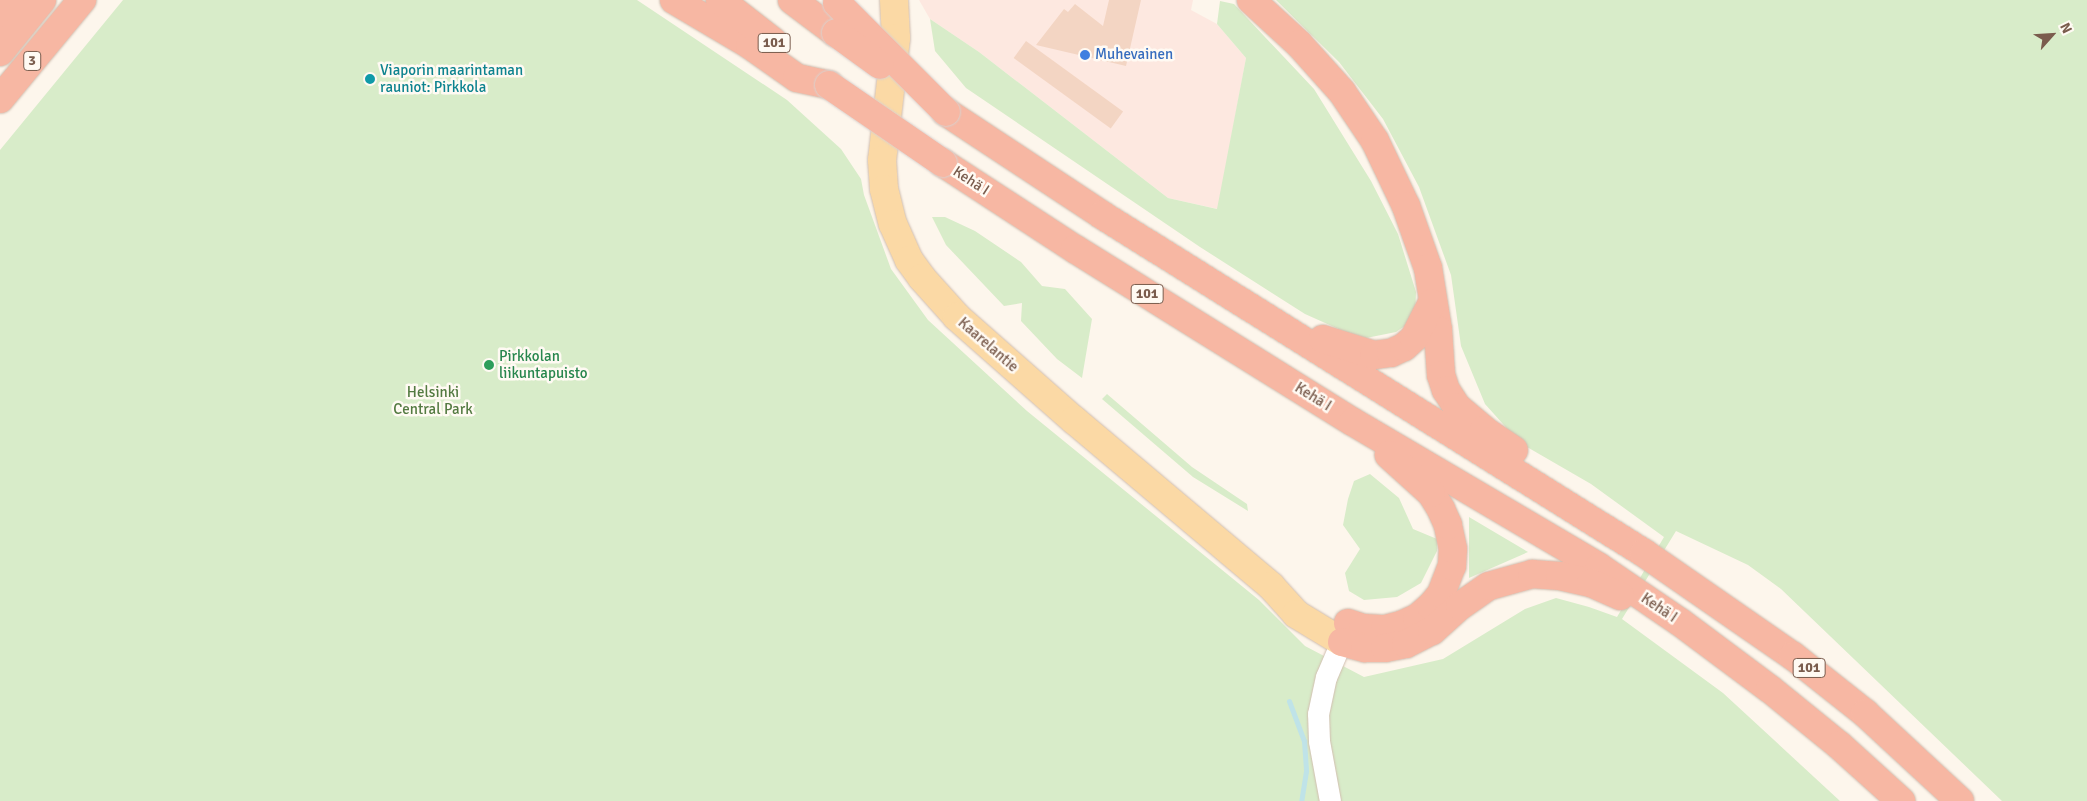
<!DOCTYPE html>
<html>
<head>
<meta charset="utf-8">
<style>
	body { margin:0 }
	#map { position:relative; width:2087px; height:801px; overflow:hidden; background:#fdf6ec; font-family:Signika,sans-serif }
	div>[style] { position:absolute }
	.commercial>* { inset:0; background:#fde8e0 }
	.green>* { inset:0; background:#d8ecc9 }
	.stream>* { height:5px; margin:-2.5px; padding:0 2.5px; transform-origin:2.5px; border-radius:2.5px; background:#bfe3e8 }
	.building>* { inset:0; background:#f3d5c3; transform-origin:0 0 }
	.roads { filter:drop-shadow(0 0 1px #d1beb0) drop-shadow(0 0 1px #d1beb0) }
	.minor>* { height:21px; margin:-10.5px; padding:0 10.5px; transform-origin:10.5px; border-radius:10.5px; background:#fff }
	.major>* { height:28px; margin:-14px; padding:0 14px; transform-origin:14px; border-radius:14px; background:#fbd9a5 }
	.highway>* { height:28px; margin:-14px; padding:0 14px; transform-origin:14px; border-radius:14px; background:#f7b7a3 }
	.bridges { filter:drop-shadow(0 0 1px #dad1cd) drop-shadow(0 0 1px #dad1cd) }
	.highway-bridge>* { height:28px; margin:-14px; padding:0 14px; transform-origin:14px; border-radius:14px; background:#f7b7a3 }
	.dots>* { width:14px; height:14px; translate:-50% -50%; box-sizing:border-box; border:2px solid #fffaf3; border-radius:50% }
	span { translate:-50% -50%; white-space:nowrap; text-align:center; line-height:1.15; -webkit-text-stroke:5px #fffaf3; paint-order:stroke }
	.shield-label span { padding:1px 4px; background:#fffaf3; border:1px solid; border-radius:4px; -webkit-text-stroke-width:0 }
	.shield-label { font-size:14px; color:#7a5c4d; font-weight:700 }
	.shop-label { font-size:15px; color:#366cbe }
	.left { translate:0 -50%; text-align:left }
	.culture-label { font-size:15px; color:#0d838f }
	.street-label { font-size:15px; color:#7a5c4d }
	.leisure-label { font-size:15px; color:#27864d }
	.park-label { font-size:15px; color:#537a41 }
	.north { position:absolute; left:2027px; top:10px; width:50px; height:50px; -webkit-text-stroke:4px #fffaf3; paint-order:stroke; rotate:64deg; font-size:14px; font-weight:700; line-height:20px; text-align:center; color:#7a5c4d }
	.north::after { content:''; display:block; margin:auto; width:18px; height:22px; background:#7a5c4d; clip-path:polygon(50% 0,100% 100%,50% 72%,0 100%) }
</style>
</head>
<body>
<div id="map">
	<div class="commercial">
		<i style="clip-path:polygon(919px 0,1193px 0,1191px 10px,1217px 24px,1246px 58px,1218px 209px,1168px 198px,979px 52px,930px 19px)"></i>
	</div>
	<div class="green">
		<i style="clip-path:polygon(123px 0,637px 0,787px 100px,841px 149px,861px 179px,864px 195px,891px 269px,928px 320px,1027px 411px,1259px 600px,1305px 646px,1364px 677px,1443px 659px,1525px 609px,1556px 598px,1589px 607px,1617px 617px,1664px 537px,1591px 484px,1520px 443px,1485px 404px,1461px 346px,1451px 275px,1419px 187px,1383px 119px,1339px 62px,1276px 0,2087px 0,2087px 801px,2002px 801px,1781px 589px,1748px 565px,1676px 531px,1622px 619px,1723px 693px,1840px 801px,0 801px,0 150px)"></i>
		<i style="clip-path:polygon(1220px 1px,1234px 4px,1314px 89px,1371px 181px,1398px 234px,1416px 292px,1415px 319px,1396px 332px,1361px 339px,1305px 314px,1200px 247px,966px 88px,935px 51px,930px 19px,979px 52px,1168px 198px,1217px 209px,1246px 58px,1217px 24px)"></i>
		<i style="clip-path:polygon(932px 217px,945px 217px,975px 231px,1021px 262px,1042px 286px,1065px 289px,1092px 319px,1082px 378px,1057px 359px,1021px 321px,1022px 303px,1004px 306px,946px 245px)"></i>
		<i style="clip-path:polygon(1107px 394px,1192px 467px,1247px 504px,1248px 511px,1193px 477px,1102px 399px)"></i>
		<i style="clip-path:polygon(1370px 474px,1399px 498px,1413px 529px,1437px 539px,1437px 551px,1421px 583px,1397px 597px,1364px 600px,1349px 591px,1345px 573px,1360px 549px,1343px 525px,1348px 499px,1354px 481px)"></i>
		<i style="clip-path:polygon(1469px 517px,1528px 552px,1469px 578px)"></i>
	</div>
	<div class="stream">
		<i style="left:1289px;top:701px;width:43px;rotate:69.4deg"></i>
		<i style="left:1304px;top:741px;width:30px;rotate:86deg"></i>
		<i style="left:1306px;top:771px;width:30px;rotate:99deg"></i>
	</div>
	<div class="building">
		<i style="clip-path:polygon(1109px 0,1141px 0,1126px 66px,1036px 45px,1064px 9px,1068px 12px,1075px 4px,1103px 26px)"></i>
		<i style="left:1026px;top:41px;width:120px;height:21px;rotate:36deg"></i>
	</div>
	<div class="roads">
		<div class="minor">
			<i style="left:1330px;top:801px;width:61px;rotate:-100.4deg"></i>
			<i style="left:1319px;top:741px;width:27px;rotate:-92deg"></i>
			<i style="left:1318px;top:714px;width:38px;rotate:-78deg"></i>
			<i style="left:1326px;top:677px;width:53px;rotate:-66.8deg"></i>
		</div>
		<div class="major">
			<i style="left:894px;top:0;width:38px;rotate:87deg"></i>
			<i style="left:896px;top:38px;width:123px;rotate:96.5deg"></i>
			<i style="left:882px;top:160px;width:29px;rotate:86deg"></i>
			<i style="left:884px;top:189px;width:36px;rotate:76deg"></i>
			<i style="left:893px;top:224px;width:39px;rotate:66deg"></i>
			<i style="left:909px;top:260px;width:22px;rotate:54deg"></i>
			<i style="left:922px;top:278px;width:52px;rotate:48.1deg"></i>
			<i style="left:957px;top:317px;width:156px;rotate:41.4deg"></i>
			<i style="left:1074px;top:420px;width:258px;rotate:40.1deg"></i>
			<i style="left:1271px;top:586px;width:38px;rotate:48deg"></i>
			<i style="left:1296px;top:614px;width:54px;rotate:31.3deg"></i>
		</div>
		<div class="highway">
			<i style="left:674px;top:0;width:88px;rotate:30.6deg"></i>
			<i style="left:750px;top:45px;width:57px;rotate:35.1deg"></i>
			<i style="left:797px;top:78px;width:33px;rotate:12deg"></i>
			<i style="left:720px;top:0;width:68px;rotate:37.9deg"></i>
			<i style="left:792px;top:0;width:55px;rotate:36.9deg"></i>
			<i style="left:1251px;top:0;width:65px;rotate:42.5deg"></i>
			<i style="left:1299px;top:44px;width:64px;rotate:48.1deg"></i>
			<i style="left:1342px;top:92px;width:59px;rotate:56deg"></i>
			<i style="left:1375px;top:141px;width:72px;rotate:64.5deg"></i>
			<i style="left:1406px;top:206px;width:66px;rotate:70.5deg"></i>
			<i style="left:1428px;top:268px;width:63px;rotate:80.8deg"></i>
			<i style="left:1438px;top:330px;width:45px;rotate:86.2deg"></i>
			<i style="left:1441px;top:375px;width:16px;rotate:72deg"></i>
			<i style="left:1446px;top:390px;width:20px;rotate:57deg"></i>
			<i style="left:1457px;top:407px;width:35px;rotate:40deg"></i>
			<i style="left:1484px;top:430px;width:36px;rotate:34deg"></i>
			<i style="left:0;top:18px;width:22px;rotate:-54deg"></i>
			<i style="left:0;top:52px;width:67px;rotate:-51.1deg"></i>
			<i style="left:0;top:99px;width:129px;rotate:-50.4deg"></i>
			<i style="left:946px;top:112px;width:187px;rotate:33.4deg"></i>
			<i style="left:1102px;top:215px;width:639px;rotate:31.95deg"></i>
			<i style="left:1644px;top:553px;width:181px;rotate:34.7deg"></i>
			<i style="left:1793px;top:656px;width:92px;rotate:38.4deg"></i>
			<i style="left:1865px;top:713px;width:129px;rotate:42.8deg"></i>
			<i style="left:943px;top:163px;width:158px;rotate:33.1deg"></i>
			<i style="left:1075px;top:249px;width:327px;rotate:31.9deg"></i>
			<i style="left:1353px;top:422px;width:286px;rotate:30.5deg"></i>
			<i style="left:1599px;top:567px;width:98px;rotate:34.2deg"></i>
			<i style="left:1680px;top:622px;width:112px;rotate:36.7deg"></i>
			<i style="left:1770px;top:689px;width:89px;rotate:39.1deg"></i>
			<i style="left:1839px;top:745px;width:84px;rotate:42.1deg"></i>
			<i style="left:1323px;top:339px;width:53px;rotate:17.4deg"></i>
			<i style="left:1374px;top:355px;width:17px;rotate:-7deg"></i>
			<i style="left:1391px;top:353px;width:14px;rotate:-25deg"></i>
			<i style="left:1404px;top:347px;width:13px;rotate:-42deg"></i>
			<i style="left:1414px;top:338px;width:39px;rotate:-63deg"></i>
			<i style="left:1348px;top:623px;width:16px;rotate:18deg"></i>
			<i style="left:1363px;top:628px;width:22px;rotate:3deg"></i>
			<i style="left:1385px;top:629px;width:16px;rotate:-14deg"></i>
			<i style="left:1401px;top:625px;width:17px;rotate:-24deg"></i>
			<i style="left:1417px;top:618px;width:18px;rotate:-41deg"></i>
			<i style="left:1431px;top:606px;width:16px;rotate:-50deg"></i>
			<i style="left:1441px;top:594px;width:30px;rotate:-69deg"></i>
			<i style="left:1452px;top:566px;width:17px;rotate:-87deg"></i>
			<i style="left:1453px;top:549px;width:25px;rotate:-102deg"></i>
			<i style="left:1448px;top:525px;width:17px;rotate:-114deg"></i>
			<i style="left:1441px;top:509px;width:19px;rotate:-122deg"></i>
			<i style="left:1431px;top:493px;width:57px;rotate:-137.9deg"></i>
			<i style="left:1342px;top:642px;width:24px;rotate:15deg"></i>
			<i style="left:1365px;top:648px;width:20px"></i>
			<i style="left:1385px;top:648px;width:21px;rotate:-11deg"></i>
			<i style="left:1406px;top:644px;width:29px;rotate:-27deg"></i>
			<i style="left:1432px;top:631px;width:38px;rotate:-42deg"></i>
			<i style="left:1460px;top:606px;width:35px;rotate:-35deg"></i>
			<i style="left:1489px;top:586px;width:45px;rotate:-15.6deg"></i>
			<i style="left:1532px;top:574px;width:28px;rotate:4deg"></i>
			<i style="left:1560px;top:576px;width:32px;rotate:13deg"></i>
			<i style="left:1591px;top:583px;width:32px;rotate:24deg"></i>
		</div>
	</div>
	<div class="bridges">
		<div class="highway-bridge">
			<i style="left:837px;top:3px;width:154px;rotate:45deg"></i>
			<i style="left:836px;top:33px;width:54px;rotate:36deg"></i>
			<i style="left:829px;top:85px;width:138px;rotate:34.4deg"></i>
		</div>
	</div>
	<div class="dots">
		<i style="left:1085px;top:55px;background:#3f7fe0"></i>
		<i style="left:370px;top:79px;background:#0f9aa8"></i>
		<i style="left:489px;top:365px;background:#2e9e5b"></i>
	</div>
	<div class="shield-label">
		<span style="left:774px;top:43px">101</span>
		<span style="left:32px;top:61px">3</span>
		<span style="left:1147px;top:294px">101</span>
		<span style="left:1809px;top:668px">101</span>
	</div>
	<div class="shop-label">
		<span class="left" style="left:1095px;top:55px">Muhevainen</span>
	</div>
	<div class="culture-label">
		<span class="left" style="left:380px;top:79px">Viaporin maarintaman<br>rauniot: Pirkkola</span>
	</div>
	<div class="street-label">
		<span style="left:971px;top:181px;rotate:33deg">Kehä I</span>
		<span style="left:988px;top:345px;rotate:41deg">Kaarelantie</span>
		<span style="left:1313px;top:397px;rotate:32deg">Kehä I</span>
		<span style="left:1659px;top:608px;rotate:34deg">Kehä I</span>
	</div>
	<div class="leisure-label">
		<span class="left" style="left:499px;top:365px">Pirkkolan<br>liikuntapuisto</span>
	</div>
	<div class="park-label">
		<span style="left:433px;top:401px">Helsinki<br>Central Park</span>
	</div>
	<div class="north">N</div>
</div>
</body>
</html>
